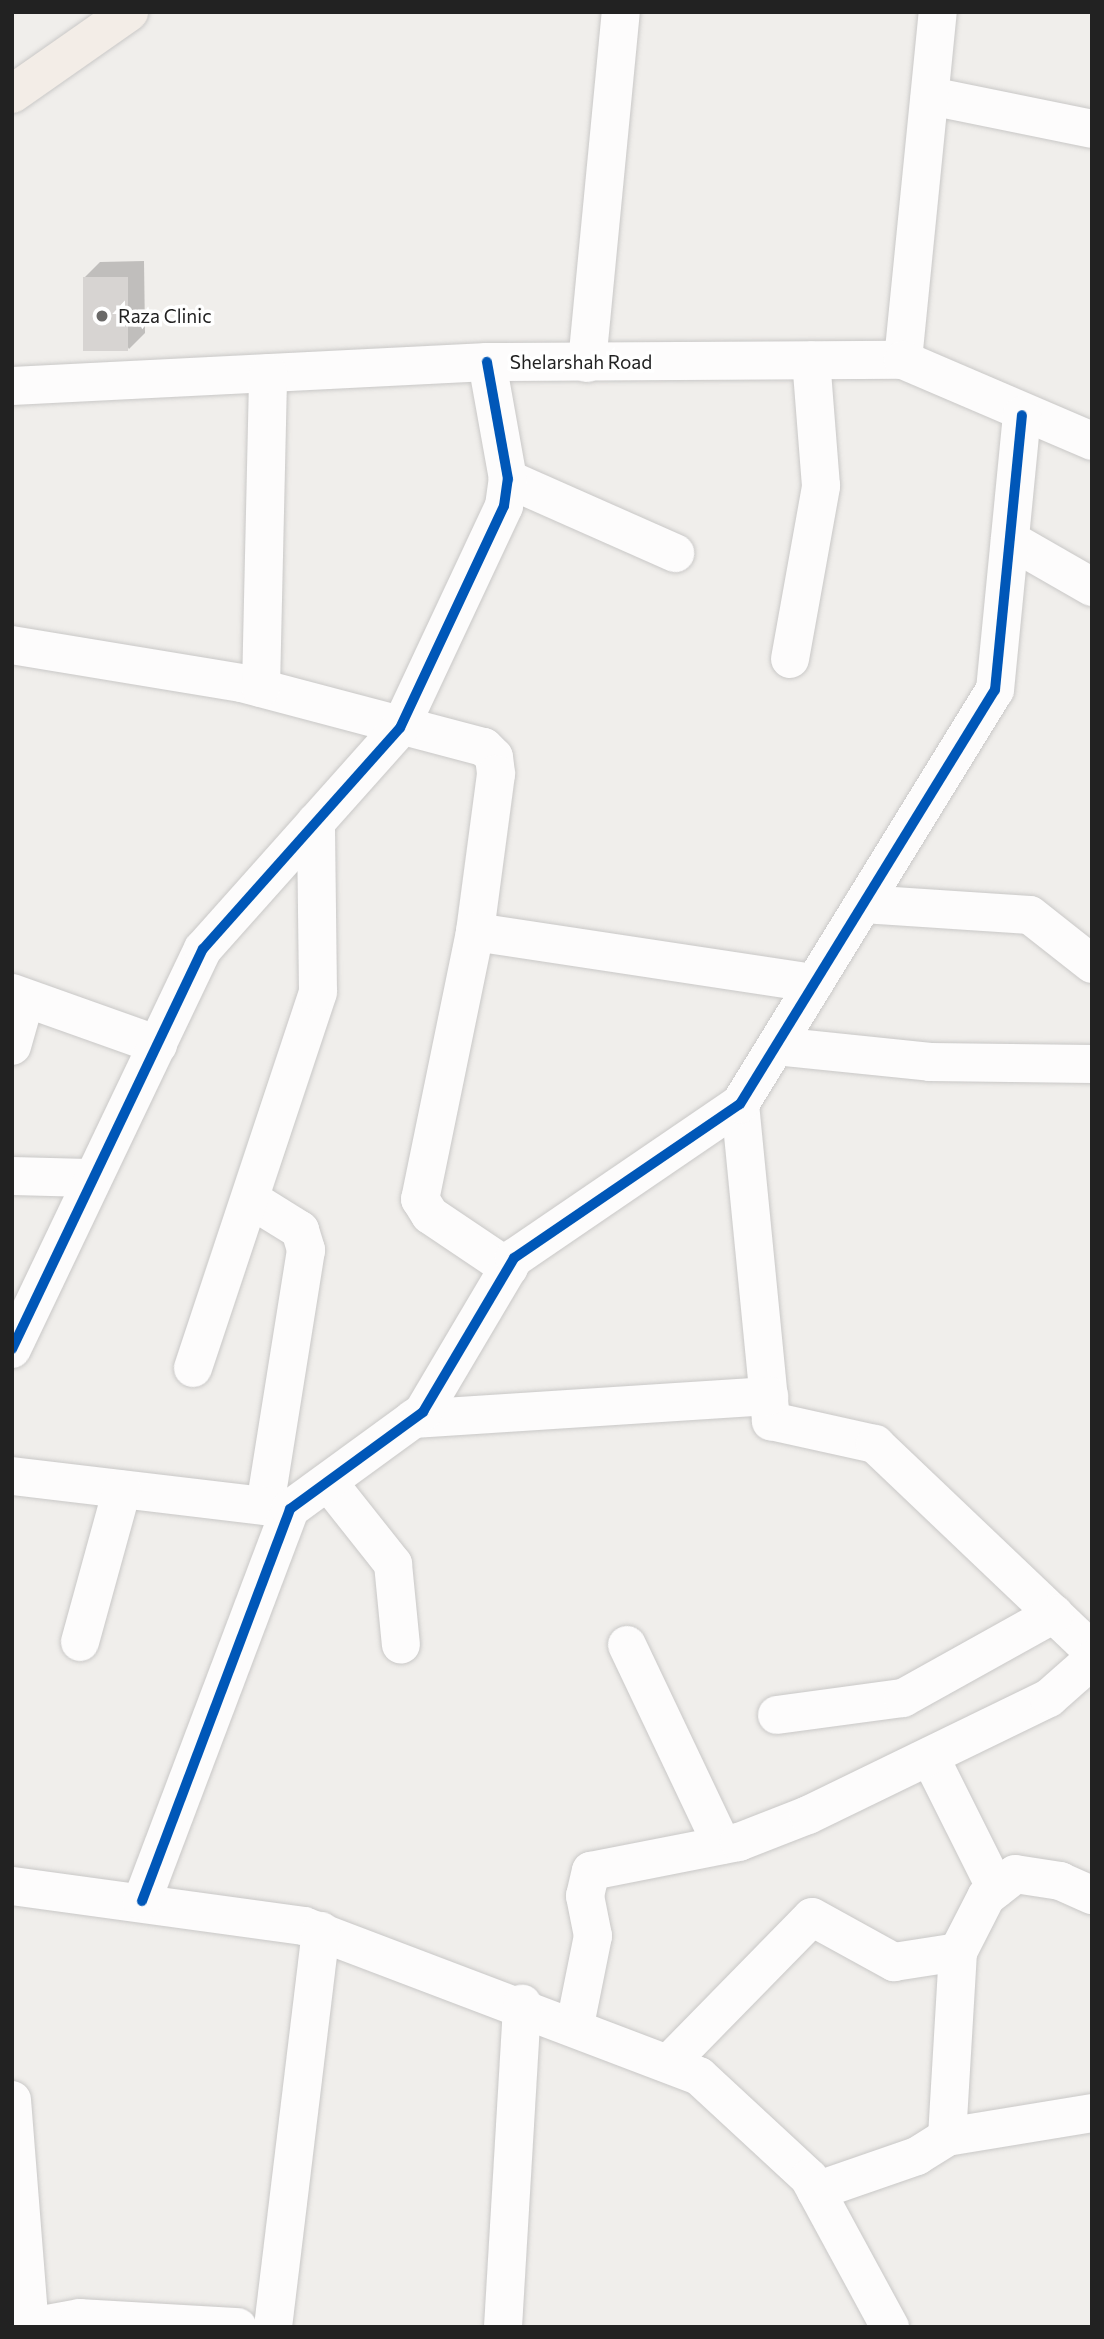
<!DOCTYPE html>
<html>
<head>
<meta charset="utf-8">
<style>
	body { margin:0 }
	#map { position:relative; width:1104px; height:2339px; overflow:hidden; background:#f0eeeb; font-family:Commissioner,sans-serif }
	div>[style] { position:absolute }
	.shadow>* { inset:0; background:#0003 }
	.building>* { inset:0; background:#d7d4d2; transform-origin:0 0 }
	.roads { filter:drop-shadow(0 0 2px #c9c8c7) drop-shadow(0 0 2px #c9c8c7) }
	.minor>* { height:38px; margin:-19px; padding:0 19px; transform-origin:19px; border-radius:19px; background:#fdfcfc }
	.major>* { height:38px; margin:-19px; padding:0 19px; transform-origin:19px; border-radius:19px; background:#f3ede7 }
	.cycleway>* { height:10px; margin:-5px; padding:0 5px; transform-origin:5px; border-radius:5px; background:#0057b8 }
	.dots>* { width:19px; height:19px; translate:-50% -50%; box-sizing:border-box; border:4px solid #fff; border-radius:50% }
	span { translate:-50% -50%; white-space:nowrap; text-align:center; line-height:1.15; -webkit-text-stroke:7px #fff; paint-order:stroke }
	.poi-label { font-size:19px; color:#222 }
	.left { translate:0 -50%; text-align:left }
	.street-label { font-size:19px; color:#222 }
	.frame { position:absolute; inset:0; border:14px solid #222; pointer-events:none }
</style>
</head>
<body>
<div id="map">
	<div class="shadow">
		<i style="clip-path:polygon(144px 261px,145px 333px,129px 349px,84px 278px,100px 262px)"></i>
	</div>
	<div class="building">
		<i style="left:83px;top:277px;width:45px;height:74px"></i>
	</div>
	<div class="roads">
		<div class="minor">
			<i style="left:930px;top:96px;width:165px;rotate:11.5deg"></i>
			<i style="left:903px;top:360px;width:350px;rotate:-84.3deg"></i>
			<i style="left:587px;top:363px;width:353px;rotate:-84.5deg"></i>
			<i style="left:12px;top:386px;width:476px;rotate:-2.9deg"></i>
			<i style="left:487px;top:362px;width:416px;rotate:-0.3deg"></i>
			<i style="left:903px;top:360px;width:206px;rotate:23.2deg"></i>
			<i style="left:508px;top:479px;width:183px;rotate:23.9deg"></i>
			<i style="left:1010px;top:540px;width:95px;rotate:29.8deg"></i>
			<i style="left:12px;top:645px;width:232px;rotate:9.4deg"></i>
			<i style="left:241px;top:683px;width:251px;rotate:14.8deg"></i>
			<i style="left:484px;top:747px;width:14px;rotate:45deg"></i>
			<i style="left:494px;top:757px;width:17px;rotate:83deg"></i>
			<i style="left:496px;top:774px;width:159px;rotate:97.6deg"></i>
			<i style="left:475px;top:932px;width:343px;rotate:8.6deg"></i>
			<i style="left:790px;top:659px;width:176px;rotate:-79.8deg"></i>
			<i style="left:821px;top:486px;width:126px;rotate:-94.5deg"></i>
			<i style="left:261px;top:688px;width:315px;rotate:-88.7deg"></i>
			<i style="left:863px;top:904px;width:167px;rotate:3.8deg"></i>
			<i style="left:1030px;top:915px;width:79px;rotate:38.3deg"></i>
			<i style="left:475px;top:932px;width:273px;rotate:101.6deg"></i>
			<i style="left:420px;top:1199px;width:19px;rotate:58deg"></i>
			<i style="left:430px;top:1215px;width:95px;rotate:33.9deg"></i>
			<i style="left:12px;top:993px;width:155px;rotate:19.6deg"></i>
			<i style="left:12px;top:1046px;width:48px;rotate:-74.2deg"></i>
			<i style="left:776px;top:1046px;width:155px;rotate:5.9deg"></i>
			<i style="left:930px;top:1062px;width:162px;rotate:0.7deg"></i>
			<i style="left:740px;top:1104px;width:319px;rotate:84.4deg"></i>
			<i style="left:771px;top:1421px;width:107px;rotate:12.5deg"></i>
			<i style="left:875px;top:1444px;width:300px;rotate:43.6deg"></i>
			<i style="left:12px;top:1176px;width:77px;rotate:1.5deg"></i>
			<i style="left:250px;top:1199px;width:59px;rotate:31.8deg"></i>
			<i style="left:300px;top:1230px;width:21px;rotate:73deg"></i>
			<i style="left:306px;top:1250px;width:259px;rotate:99.1deg"></i>
			<i style="left:12px;top:1349px;width:443px;rotate:-64.5deg"></i>
			<i style="left:203px;top:949px;width:296px;rotate:-48.3deg"></i>
			<i style="left:400px;top:728px;width:245px;rotate:-64.9deg"></i>
			<i style="left:504px;top:506px;width:27px;rotate:-82deg"></i>
			<i style="left:508px;top:479px;width:119px;rotate:-100.2deg"></i>
			<i style="left:193px;top:1368px;width:396px;rotate:-71.6deg"></i>
			<i style="left:318px;top:992px;width:170px;rotate:-90.7deg"></i>
			<i style="left:413px;top:1419px;width:357px;rotate:-3.7deg"></i>
			<i style="left:12px;top:1476px;width:278px;rotate:6.8deg"></i>
			<i style="left:328px;top:1482px;width:105px;rotate:51.6deg"></i>
			<i style="left:393px;top:1564px;width:81px;rotate:84.4deg"></i>
			<i style="left:80px;top:1642px;width:158px;rotate:-74.6deg"></i>
			<i style="left:627px;top:1645px;width:221px;rotate:64.6deg"></i>
			<i style="left:777px;top:1715px;width:127px;rotate:-7.7deg"></i>
			<i style="left:903px;top:1698px;width:173px;rotate:-29.1deg"></i>
			<i style="left:931px;top:1759px;width:145px;rotate:63.4deg"></i>
			<i style="left:12px;top:1886px;width:295px;rotate:7.8deg"></i>
			<i style="left:304px;top:1926px;width:423px;rotate:20.8deg"></i>
			<i style="left:699px;top:2076px;width:150px;rotate:42.8deg"></i>
			<i style="left:809px;top:2178px;width:170px;rotate:61.5deg"></i>
			<i style="left:142px;top:1901px;width:419px;rotate:-69.3deg"></i>
			<i style="left:290px;top:1509px;width:165px;rotate:-36.1deg"></i>
			<i style="left:423px;top:1412px;width:179px;rotate:-59.4deg"></i>
			<i style="left:514px;top:1258px;width:273px;rotate:-34.3deg"></i>
			<i style="left:740px;top:1104px;width:486px;rotate:-58.4deg"></i>
			<i style="left:995px;top:690px;width:276px;rotate:-84.4deg"></i>
			<i style="left:575px;top:2025px;width:91px;rotate:-78.6deg"></i>
			<i style="left:593px;top:1936px;width:41px;rotate:-101.3deg"></i>
			<i style="left:585px;top:1896px;width:26px;rotate:-77deg"></i>
			<i style="left:591px;top:1871px;width:151px;rotate:-11.1deg"></i>
			<i style="left:739px;top:1842px;width:74px;rotate:-21.4deg"></i>
			<i style="left:808px;top:1815px;width:268px;rotate:-25.9deg"></i>
			<i style="left:1049px;top:1698px;width:57px;rotate:-41.5deg"></i>
			<i style="left:669px;top:2063px;width:204px;rotate:-45.6deg"></i>
			<i style="left:812px;top:1917px;width:94px;rotate:28.8deg"></i>
			<i style="left:894px;top:1962px;width:65px;rotate:-8.9deg"></i>
			<i style="left:12px;top:2100px;width:228px;rotate:85.5deg"></i>
			<i style="left:947px;top:2137px;width:147px;rotate:-9.4deg"></i>
			<i style="left:816px;top:2191px;width:107px;rotate:-19.1deg"></i>
			<i style="left:917px;top:2156px;width:36px;rotate:-32deg"></i>
			<i style="left:947px;top:2137px;width:185px;rotate:-86.6deg"></i>
			<i style="left:958px;top:1952px;width:62px;rotate:-63deg"></i>
			<i style="left:986px;top:1897px;width:37px;rotate:-38deg"></i>
			<i style="left:1015px;top:1874px;width:46px;rotate:8.8deg"></i>
			<i style="left:1060px;top:1881px;width:35px;rotate:24deg"></i>
			<i style="left:31px;top:2327px;width:50px;rotate:-10.4deg"></i>
			<i style="left:80px;top:2318px;width:158px;rotate:3.3deg"></i>
			<i style="left:273px;top:2327px;width:399px;rotate:-83.1deg"></i>
			<i style="left:503px;top:2327px;width:324px;rotate:-86.6deg"></i>
		</div>
		<div class="major">
			<i style="left:12px;top:94px;width:143px;rotate:-35deg"></i>
		</div>
	</div>
	<div class="cycleway">
		<i style="left:12px;top:1349px;width:443px;rotate:-64.5deg"></i>
		<i style="left:203px;top:949px;width:296px;rotate:-48.3deg"></i>
		<i style="left:400px;top:728px;width:245px;rotate:-64.9deg"></i>
		<i style="left:504px;top:506px;width:27px;rotate:-82deg"></i>
		<i style="left:508px;top:479px;width:119px;rotate:-100.2deg"></i>
		<i style="left:142px;top:1901px;width:419px;rotate:-69.3deg"></i>
		<i style="left:290px;top:1509px;width:165px;rotate:-36.1deg"></i>
		<i style="left:423px;top:1412px;width:179px;rotate:-59.4deg"></i>
		<i style="left:514px;top:1258px;width:273px;rotate:-34.3deg"></i>
		<i style="left:740px;top:1104px;width:486px;rotate:-58.4deg"></i>
		<i style="left:995px;top:690px;width:276px;rotate:-84.4deg"></i>
	</div>
	<div class="dots">
		<i style="left:102px;top:316px;background:#6a6968"></i>
	</div>
	<div class="poi-label">
		<span class="left" style="left:118px;top:316px">Raza Clinic</span>
	</div>
	<div class="street-label">
		<span style="left:581px;top:362px">Shelarshah Road</span>
	</div>
	<div class="frame"></div>
</div>
</body>
</html>
